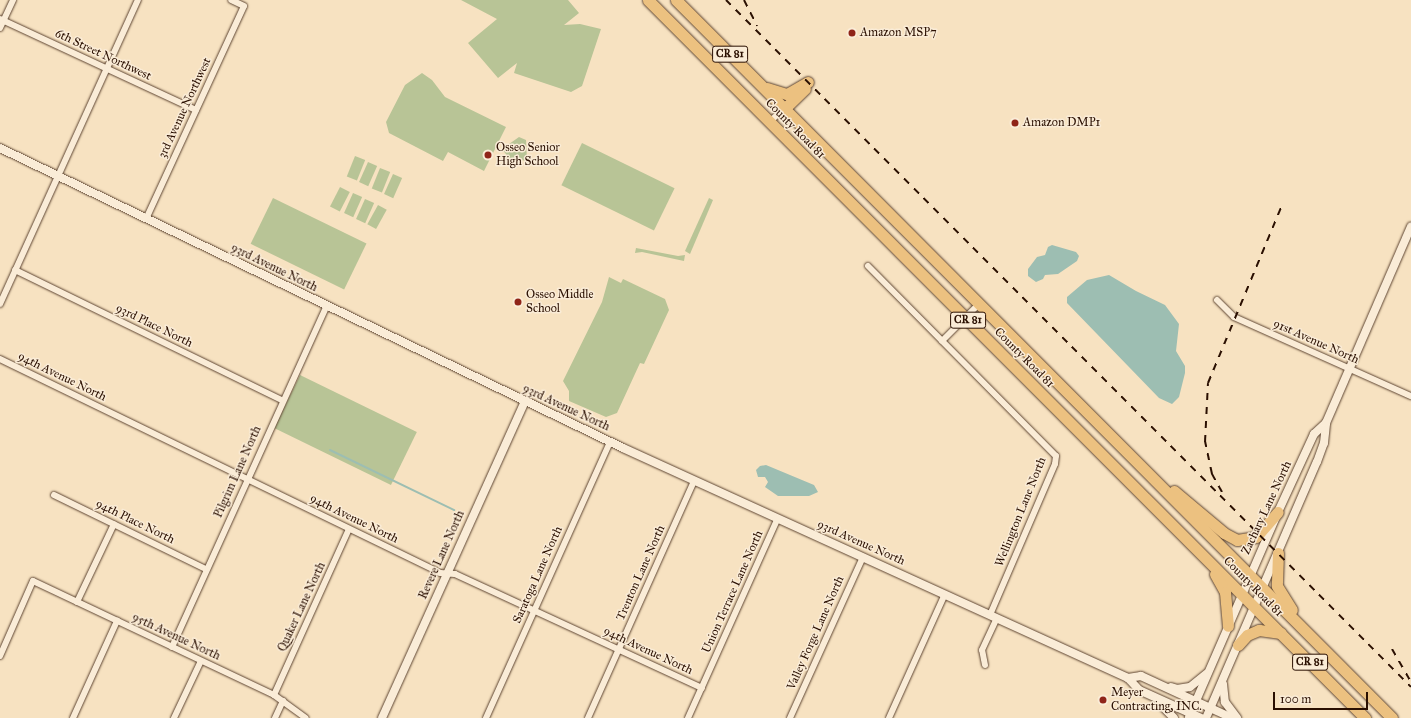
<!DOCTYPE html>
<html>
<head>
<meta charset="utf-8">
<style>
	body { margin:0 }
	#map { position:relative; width:1411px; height:718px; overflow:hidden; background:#f7e2c1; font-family:"IM FELL Great Primer",serif }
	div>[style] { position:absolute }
	.green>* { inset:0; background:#b8c496; transform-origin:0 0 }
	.water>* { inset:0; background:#9dbeb2 }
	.stream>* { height:2px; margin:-1px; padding:0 1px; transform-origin:1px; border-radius:1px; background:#9dbeb2 }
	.roads { filter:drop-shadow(0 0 1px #5d4431) drop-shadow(0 0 1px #5d4431) }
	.street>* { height:6px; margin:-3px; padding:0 3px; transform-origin:3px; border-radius:3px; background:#faecd7 }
	.secondary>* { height:8px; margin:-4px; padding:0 4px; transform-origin:4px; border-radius:4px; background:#faecd7 }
	.highway>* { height:11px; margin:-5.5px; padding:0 5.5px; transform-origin:5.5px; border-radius:5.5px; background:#ecc180 }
	.rail>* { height:2px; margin-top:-1px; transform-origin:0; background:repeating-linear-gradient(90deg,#2a0f01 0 7px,transparent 0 14px) }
	.dots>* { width:11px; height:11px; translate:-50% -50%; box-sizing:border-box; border:2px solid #faecd7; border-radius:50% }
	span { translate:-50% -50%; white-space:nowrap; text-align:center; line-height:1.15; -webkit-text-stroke:3px #faecd7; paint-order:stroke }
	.shield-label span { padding:1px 3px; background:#faecd7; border:1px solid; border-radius:3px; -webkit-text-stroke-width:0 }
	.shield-label { font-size:11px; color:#2a0f01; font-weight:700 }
	.poi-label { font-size:12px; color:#2a0f01 }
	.left { translate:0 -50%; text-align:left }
	.street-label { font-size:12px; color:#2a0f01 }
	.scale { position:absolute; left:1273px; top:692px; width:95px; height:18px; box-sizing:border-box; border:2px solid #2a0f01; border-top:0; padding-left:5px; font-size:12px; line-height:14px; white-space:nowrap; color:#2a0f01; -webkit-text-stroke:3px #faecd7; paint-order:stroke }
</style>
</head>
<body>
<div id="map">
	<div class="green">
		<i style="clip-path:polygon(461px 0,568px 0,579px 13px,564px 25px,580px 24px,601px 29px,582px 86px,571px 92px,514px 73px,517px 63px,498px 78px,468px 43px,497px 19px)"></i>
		<i style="clip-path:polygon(422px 73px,432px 80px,445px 97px,506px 127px,484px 171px,448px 152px,443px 161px,389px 133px,386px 122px,405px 85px)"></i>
		<i style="clip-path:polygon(519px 137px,526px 140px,527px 161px,509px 158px,502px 149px)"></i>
		<i style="left:582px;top:143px;width:103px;height:47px;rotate:26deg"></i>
		<i style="left:355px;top:156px;width:11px;height:22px;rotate:22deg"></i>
		<i style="left:368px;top:162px;width:10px;height:22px;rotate:24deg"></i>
		<i style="left:380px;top:168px;width:11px;height:22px;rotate:22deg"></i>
		<i style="left:393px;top:174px;width:10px;height:22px;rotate:24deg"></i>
		<i style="left:340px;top:187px;width:11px;height:22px;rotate:27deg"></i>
		<i style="left:353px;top:193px;width:10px;height:22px;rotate:24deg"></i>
		<i style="left:273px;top:198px;width:104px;height:51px;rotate:26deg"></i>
		<i style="clip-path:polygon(709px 198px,713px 200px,690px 254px,685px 251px)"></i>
		<i style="left:365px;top:199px;width:10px;height:22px;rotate:24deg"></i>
		<i style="left:378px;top:205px;width:10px;height:22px;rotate:29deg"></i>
		<i style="clip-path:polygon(636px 248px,678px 256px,685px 255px,684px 261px,642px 252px,635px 253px)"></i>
		<i style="clip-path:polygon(609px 277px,621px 283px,623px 279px,665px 299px,669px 310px,644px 364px,640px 363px,617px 413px,606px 417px,569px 401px,569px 391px,563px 381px,602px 302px)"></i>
		<i style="left:300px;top:375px;width:130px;height:59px;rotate:26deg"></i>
	</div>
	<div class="water">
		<i style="clip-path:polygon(1052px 245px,1076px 252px,1079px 256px,1077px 261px,1058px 274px,1045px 275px,1043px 279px,1036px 282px,1028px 276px,1028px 269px,1037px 257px,1045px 255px,1048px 247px)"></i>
		<i style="clip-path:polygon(1109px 275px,1136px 291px,1165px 305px,1179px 324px,1176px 351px,1185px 366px,1185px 373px,1179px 397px,1172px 404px,1159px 398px,1067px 303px,1067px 297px,1087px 280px)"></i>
		<i style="clip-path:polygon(766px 465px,814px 485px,818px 492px,809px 496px,778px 496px,765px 487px,768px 482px,765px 477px,758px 477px,756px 470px,760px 466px)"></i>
	</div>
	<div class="stream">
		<i style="left:330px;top:450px;width:138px;rotate:25.8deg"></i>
	</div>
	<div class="roads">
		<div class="street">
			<i style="left:0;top:19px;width:216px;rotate:24.9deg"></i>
			<i style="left:0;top:28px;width:31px;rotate:-65deg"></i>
			<i style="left:769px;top:122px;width:20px;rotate:-41deg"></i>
			<i style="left:146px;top:219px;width:234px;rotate:-65.3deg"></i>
			<i style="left:244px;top:6px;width:14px;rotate:-155deg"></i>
			<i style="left:868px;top:266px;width:267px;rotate:45.3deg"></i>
			<i style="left:1056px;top:456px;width:8px;rotate:97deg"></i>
			<i style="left:1055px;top:464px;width:164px;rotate:113.3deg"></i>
			<i style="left:15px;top:270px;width:298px;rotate:26deg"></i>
			<i style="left:1217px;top:300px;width:24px;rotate:45deg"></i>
			<i style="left:1234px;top:317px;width:194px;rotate:24.1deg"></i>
			<i style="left:0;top:304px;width:334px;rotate:-65.6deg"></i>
			<i style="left:942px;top:341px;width:52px;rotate:-45deg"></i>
			<i style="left:0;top:359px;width:489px;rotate:25.9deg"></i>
			<i style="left:440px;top:573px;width:15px;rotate:4deg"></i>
			<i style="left:455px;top:574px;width:272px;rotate:24.8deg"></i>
			<i style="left:54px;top:495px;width:169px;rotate:26deg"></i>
			<i style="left:77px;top:602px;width:86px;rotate:-64.6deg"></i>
			<i style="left:172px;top:647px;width:373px;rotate:-65.6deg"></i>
			<i style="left:0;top:656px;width:82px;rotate:-66.3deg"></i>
			<i style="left:33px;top:581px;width:267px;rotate:25.3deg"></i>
			<i style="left:274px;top:695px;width:39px;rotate:36deg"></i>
			<i style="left:985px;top:665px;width:15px;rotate:-101deg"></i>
			<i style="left:982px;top:650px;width:35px;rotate:-65deg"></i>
			<i style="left:274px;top:695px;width:182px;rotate:-65.7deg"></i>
			<i style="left:73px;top:718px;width:107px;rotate:-65.6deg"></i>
			<i style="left:174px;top:718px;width:63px;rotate:-64.7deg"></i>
			<i style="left:275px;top:718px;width:19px;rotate:-65deg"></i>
			<i style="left:486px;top:718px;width:303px;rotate:-65.8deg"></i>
			<i style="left:588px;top:718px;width:260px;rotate:-65.9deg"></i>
			<i style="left:688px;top:718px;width:219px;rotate:-65.8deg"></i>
			<i style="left:790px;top:718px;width:177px;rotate:-65.6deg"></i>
			<i style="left:889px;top:718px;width:136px;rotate:-65.7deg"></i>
		</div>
		<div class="secondary">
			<i style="left:0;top:148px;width:691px;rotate:25.71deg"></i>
			<i style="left:623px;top:448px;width:555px;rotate:24.49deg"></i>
			<i style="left:1128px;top:678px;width:16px;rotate:47deg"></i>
			<i style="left:1139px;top:690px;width:68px;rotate:24.3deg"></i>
			<i style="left:1128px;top:678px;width:13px;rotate:-9deg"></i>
			<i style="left:1141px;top:676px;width:100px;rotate:24.8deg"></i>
			<i style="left:1223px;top:684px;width:18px;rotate:84deg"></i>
			<i style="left:1225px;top:702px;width:20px;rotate:53deg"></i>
			<i style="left:1171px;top:687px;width:6px;rotate:18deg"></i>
			<i style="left:1177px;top:689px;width:13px;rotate:-9deg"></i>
			<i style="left:1190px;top:687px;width:21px;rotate:-39deg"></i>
			<i style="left:1159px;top:703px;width:21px;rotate:45deg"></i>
			<i style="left:1189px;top:717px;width:223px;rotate:-66.5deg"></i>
			<i style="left:1278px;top:512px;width:86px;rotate:-65.2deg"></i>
			<i style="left:1314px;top:434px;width:16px;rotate:-43deg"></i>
			<i style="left:382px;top:718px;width:348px;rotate:-65.7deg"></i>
			<i style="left:1206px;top:718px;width:279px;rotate:-66.6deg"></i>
			<i style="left:1317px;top:462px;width:20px;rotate:-70deg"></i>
			<i style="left:1324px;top:443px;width:20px;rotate:-84deg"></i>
			<i style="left:1326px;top:423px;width:214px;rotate:-66.6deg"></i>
		</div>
		<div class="highway">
			<i style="left:648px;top:0;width:1015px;rotate:45.04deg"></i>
			<i style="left:676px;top:0;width:1014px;rotate:45.08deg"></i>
			<i style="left:767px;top:88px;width:21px;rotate:17deg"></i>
			<i style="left:787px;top:94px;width:24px;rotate:-30deg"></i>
			<i style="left:784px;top:109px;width:29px;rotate:-44deg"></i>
			<i style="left:1174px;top:491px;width:65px;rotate:40deg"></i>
			<i style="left:1224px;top:533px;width:15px;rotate:28deg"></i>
			<i style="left:1237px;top:540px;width:19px;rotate:-9deg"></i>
			<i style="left:1256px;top:537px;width:33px;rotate:-49deg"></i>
			<i style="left:1278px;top:553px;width:33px;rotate:92deg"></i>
			<i style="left:1277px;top:586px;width:28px;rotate:58deg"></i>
			<i style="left:1215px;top:574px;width:21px;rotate:61deg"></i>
			<i style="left:1225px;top:592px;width:34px;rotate:85deg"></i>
			<i style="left:1238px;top:645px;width:13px;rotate:-48deg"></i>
			<i style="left:1247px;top:635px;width:13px;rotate:-23deg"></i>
			<i style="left:1259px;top:630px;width:22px;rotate:8deg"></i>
		</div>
	</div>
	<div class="rail">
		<i style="left:726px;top:0;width:970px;rotate:45.08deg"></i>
		<i style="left:744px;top:0;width:29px;rotate:63deg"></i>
		<i style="left:1222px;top:492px;width:21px;rotate:-119deg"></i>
		<i style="left:1212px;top:474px;width:33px;rotate:-102deg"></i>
		<i style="left:1205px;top:442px;width:59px;rotate:-87.1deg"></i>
		<i style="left:1208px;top:383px;width:195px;rotate:-67.4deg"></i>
		<i style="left:1392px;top:649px;width:36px;rotate:60deg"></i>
	</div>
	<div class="dots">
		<i style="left:852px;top:33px;background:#8f2418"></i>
		<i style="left:1015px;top:123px;background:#8f2418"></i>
		<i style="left:488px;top:155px;background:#8f2418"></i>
		<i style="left:518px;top:302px;background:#8f2418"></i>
		<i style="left:1103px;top:700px;background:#8f2418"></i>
	</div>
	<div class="shield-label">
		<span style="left:730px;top:54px">CR 81</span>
		<span style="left:968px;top:320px">CR 81</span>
		<span style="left:1310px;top:662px">CR 81</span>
	</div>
	<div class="poi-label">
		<span class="left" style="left:860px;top:33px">Amazon MSP7</span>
		<span class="left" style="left:1023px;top:123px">Amazon DMP1</span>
		<span class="left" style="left:496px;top:155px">Osseo Senior<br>High School</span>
		<span class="left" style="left:526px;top:302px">Osseo Middle<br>School</span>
		<span class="left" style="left:1111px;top:700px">Meyer<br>Contracting, INC.</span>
	</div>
	<div class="street-label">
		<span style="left:103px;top:55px;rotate:25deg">6th Street Northwest</span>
		<span style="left:185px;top:108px;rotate:-65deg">3rd Avenue Northwest</span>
		<span style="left:795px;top:129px;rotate:45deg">County Road 81</span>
		<span style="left:274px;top:268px;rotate:26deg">93rd Avenue North</span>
		<span style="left:154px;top:326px;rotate:26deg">93rd Place North</span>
		<span style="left:1316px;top:342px;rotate:24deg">91st Avenue North</span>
		<span style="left:1024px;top:358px;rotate:45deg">County Road 81</span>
		<span style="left:62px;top:377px;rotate:26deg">94th Avenue North</span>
		<span style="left:566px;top:408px;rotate:25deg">93rd Avenue North</span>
		<span style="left:238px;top:472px;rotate:-66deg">Pilgrim Lane North</span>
		<span style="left:1267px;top:508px;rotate:-65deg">Zachary Lane North</span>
		<span style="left:1021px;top:512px;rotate:-68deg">Wellington Lane North</span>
		<span style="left:354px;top:519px;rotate:26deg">94th Avenue North</span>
		<span style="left:135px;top:522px;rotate:26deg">94th Place North</span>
		<span style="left:861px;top:543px;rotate:24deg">93rd Avenue North</span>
		<span style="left:442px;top:555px;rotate:-66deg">Revere Lane North</span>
		<span style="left:641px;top:573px;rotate:-66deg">Trenton Lane North</span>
		<span style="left:538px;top:575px;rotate:-66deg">Saratoga Lane North</span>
		<span style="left:1253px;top:587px;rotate:45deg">County Road 81</span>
		<span style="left:733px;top:592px;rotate:-66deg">Union Terrace Lane North</span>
		<span style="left:302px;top:607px;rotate:-65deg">Quaker Lane North</span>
		<span style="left:816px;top:633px;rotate:-66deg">Valley Forge Lane North</span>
		<span style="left:176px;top:637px;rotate:25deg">95th Avenue North</span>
		<span style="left:648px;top:651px;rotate:25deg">94th Avenue North</span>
	</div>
	<div class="scale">100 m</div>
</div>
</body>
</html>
